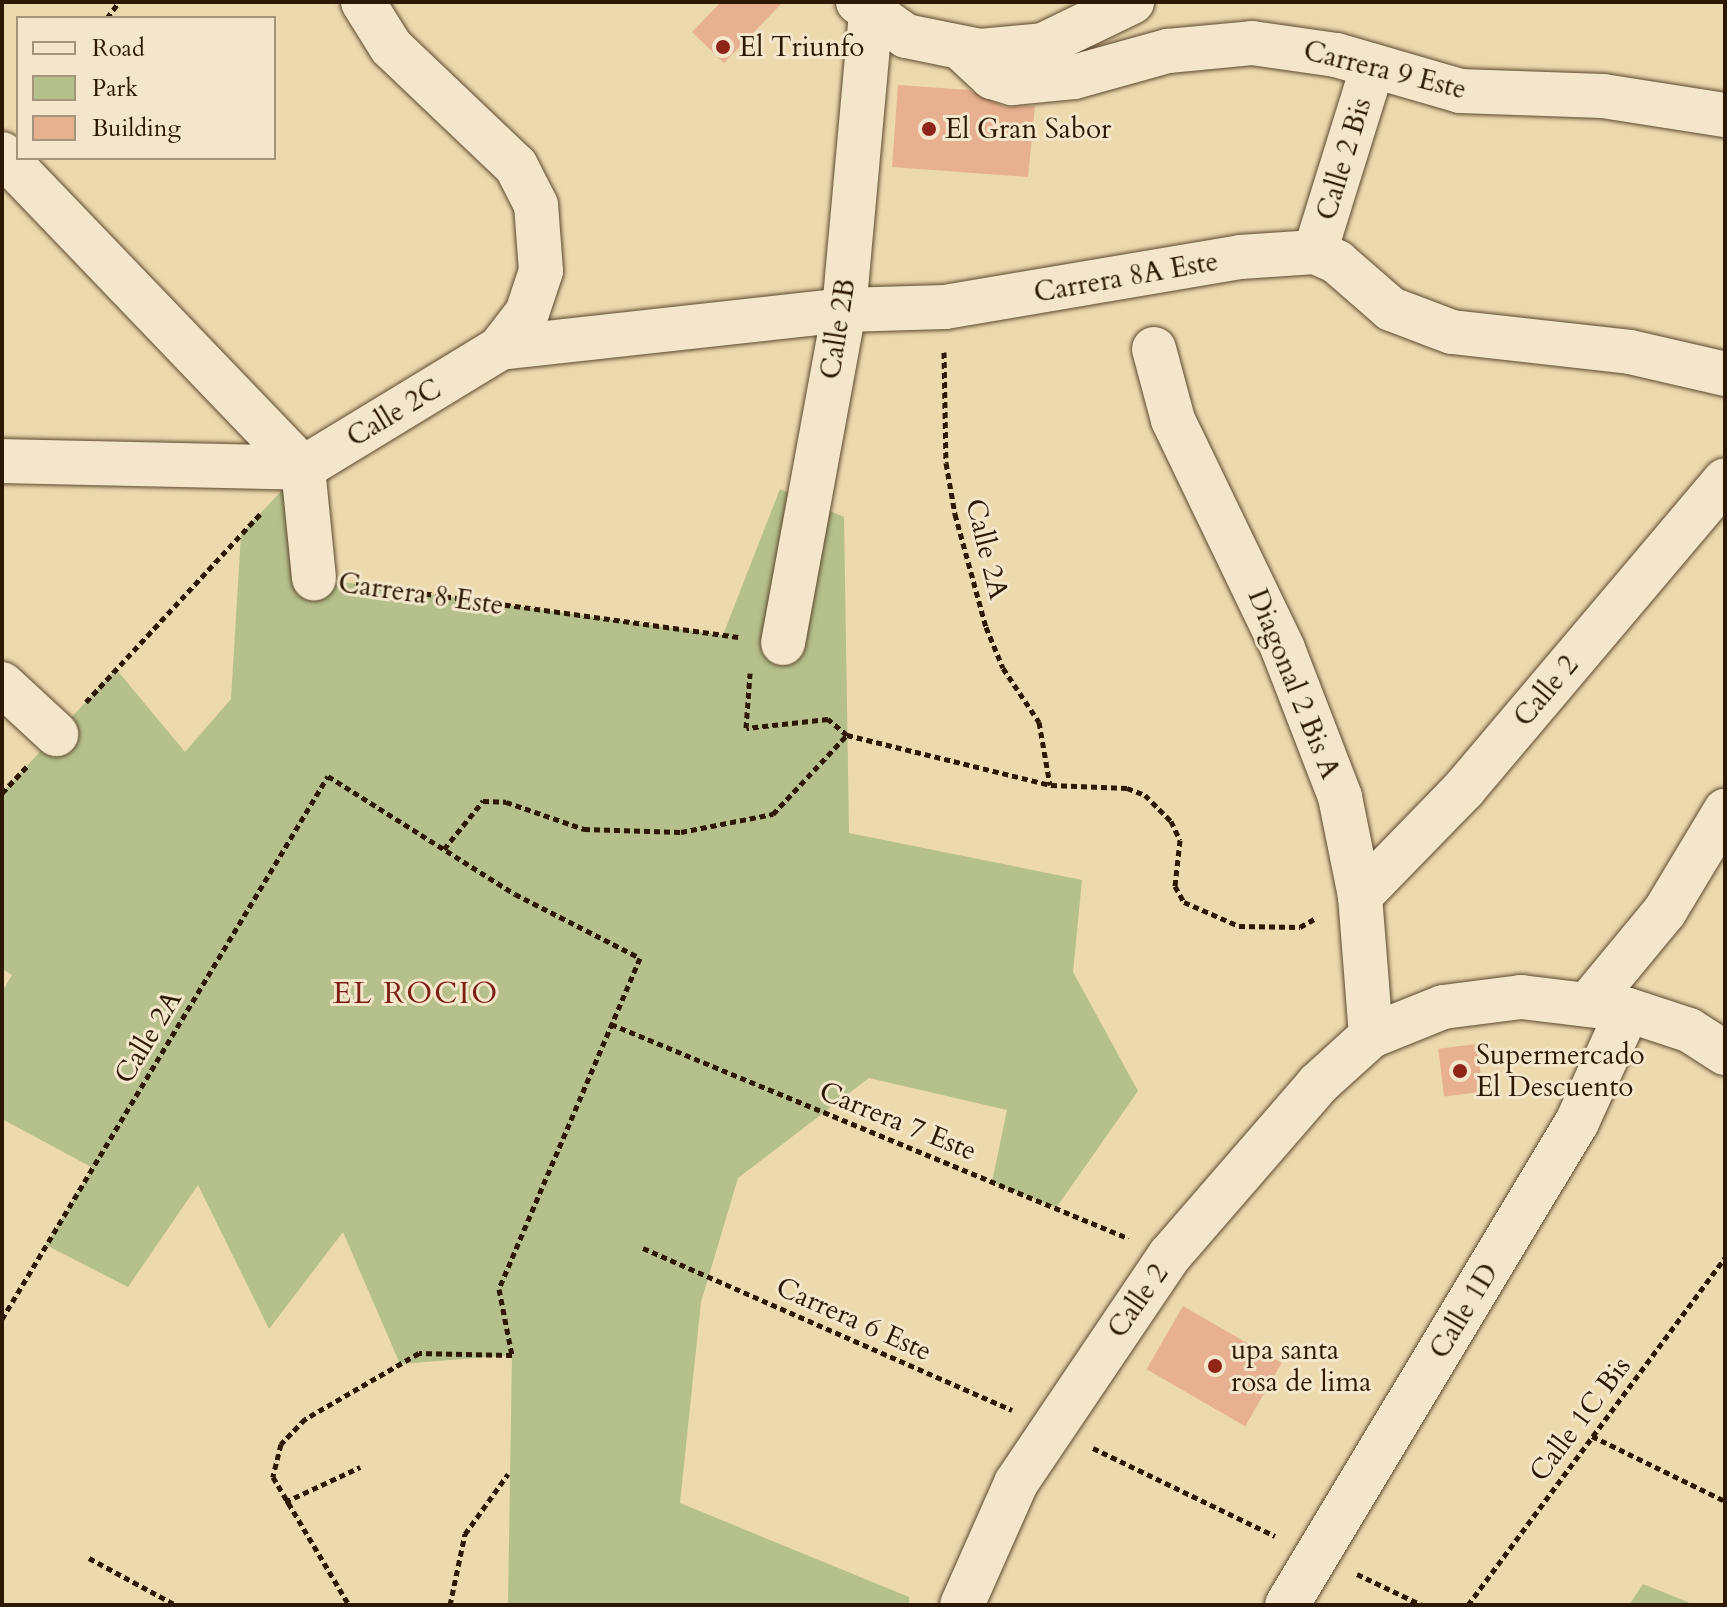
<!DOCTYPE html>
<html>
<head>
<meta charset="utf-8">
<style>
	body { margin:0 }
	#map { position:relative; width:1727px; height:1607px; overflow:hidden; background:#ecd9ae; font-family:Cardo,serif }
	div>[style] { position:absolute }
	.green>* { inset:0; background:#b5c08c }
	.building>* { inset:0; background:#e7b090; transform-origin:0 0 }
	.path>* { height:5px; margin-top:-2.5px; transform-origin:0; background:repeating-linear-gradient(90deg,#2d1803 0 6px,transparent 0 10px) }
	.roads { filter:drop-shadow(0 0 2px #5d482e) drop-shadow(0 0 2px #5d482e) }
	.minor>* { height:44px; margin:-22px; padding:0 22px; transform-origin:22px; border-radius:22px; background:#f3e6ca }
	.dots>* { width:22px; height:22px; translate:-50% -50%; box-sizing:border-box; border:4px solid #f3e6ca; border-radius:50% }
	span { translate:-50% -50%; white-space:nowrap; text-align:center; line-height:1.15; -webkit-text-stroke:6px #f3e6ca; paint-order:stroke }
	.poi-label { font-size:28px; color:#2d1803 }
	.left { translate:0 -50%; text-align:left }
	.street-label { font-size:28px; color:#2d1803 }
	.neighbourhood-label { font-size:30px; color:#7a1f14; letter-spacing:2px }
	.frame { position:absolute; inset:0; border:4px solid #2d1803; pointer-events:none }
	.legend { position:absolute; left:16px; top:16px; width:260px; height:144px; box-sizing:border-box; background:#f3e6ca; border:2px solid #a4947a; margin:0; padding:10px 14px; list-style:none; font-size:24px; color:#2d1803 }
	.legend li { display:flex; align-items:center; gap:16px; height:40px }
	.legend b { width:40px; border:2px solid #a4947a }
</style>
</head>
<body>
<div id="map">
	<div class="green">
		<i style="clip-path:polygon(303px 468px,314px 578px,723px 635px,780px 489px,844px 517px,849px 833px,1082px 880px,1073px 972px,1138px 1091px,1056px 1208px,992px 1182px,1007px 1110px,869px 1078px,738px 1178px,701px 1302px,680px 1503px,909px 1597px,909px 1605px,508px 1605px,512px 1355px,400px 1364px,343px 1232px,269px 1329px,198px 1185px,128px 1287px,46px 1245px,93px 1168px,2px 1119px,2px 992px,12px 975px,2px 969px,2px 793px,116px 669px,185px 752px,231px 699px,241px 534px)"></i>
		<i style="clip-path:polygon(1643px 1584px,1695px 1605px,1629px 1605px)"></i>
	</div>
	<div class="building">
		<i style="clip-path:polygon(721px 2px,783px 2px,724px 63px,692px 32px)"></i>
		<i style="clip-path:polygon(898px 85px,969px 90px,1005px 107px,1035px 106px,1028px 177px,892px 167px)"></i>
		<i style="left:1477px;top:1044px;width:48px;height:39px;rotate:83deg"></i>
		<i style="left:1183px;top:1306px;width:114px;height:73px;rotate:30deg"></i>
	</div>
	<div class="path">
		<i style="left:107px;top:18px;width:20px;rotate:-53deg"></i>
		<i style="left:944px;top:352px;width:111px;rotate:89deg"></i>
		<i style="left:946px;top:463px;width:52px;rotate:80deg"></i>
		<i style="left:955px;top:514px;width:117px;rotate:74.7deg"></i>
		<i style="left:986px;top:627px;width:44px;rotate:67.5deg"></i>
		<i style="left:1003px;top:668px;width:65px;rotate:56.3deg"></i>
		<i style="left:1039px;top:722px;width:64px;rotate:80.1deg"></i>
		<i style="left:356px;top:584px;width:386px;rotate:7.9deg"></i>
		<i style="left:86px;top:702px;width:258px;rotate:-47.2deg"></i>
		<i style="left:847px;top:735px;width:210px;rotate:13.8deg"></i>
		<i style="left:1051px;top:785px;width:76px;rotate:2.3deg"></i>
		<i style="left:1127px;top:788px;width:19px;rotate:21deg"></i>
		<i style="left:1145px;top:795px;width:37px;rotate:45deg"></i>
		<i style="left:1171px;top:821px;width:21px;rotate:65deg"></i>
		<i style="left:1180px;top:840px;width:46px;rotate:96.2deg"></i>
		<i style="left:1175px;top:886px;width:18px;rotate:61deg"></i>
		<i style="left:1184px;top:902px;width:60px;rotate:23.6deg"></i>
		<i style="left:1239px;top:926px;width:61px;rotate:0.9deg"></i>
		<i style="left:1300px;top:927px;width:18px;rotate:-29deg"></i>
		<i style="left:2px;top:793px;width:38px;rotate:-47deg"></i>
		<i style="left:444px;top:849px;width:62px;rotate:-50.9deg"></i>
		<i style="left:483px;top:801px;width:23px;rotate:2deg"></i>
		<i style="left:506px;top:802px;width:83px;rotate:19.1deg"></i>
		<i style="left:584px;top:829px;width:97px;rotate:1.8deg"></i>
		<i style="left:681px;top:832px;width:94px;rotate:-11.1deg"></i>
		<i style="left:773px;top:814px;width:108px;rotate:-46.9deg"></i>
		<i style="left:847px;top:735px;width:25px;rotate:-140deg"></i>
		<i style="left:828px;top:719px;width:82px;rotate:173.7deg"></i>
		<i style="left:746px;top:728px;width:55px;rotate:-85.8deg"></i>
		<i style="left:611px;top:1024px;width:560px;rotate:22.49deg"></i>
		<i style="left:643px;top:1248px;width:403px;rotate:23.7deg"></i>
		<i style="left:2px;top:1319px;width:633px;rotate:-59.02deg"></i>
		<i style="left:328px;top:776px;width:221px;rotate:32.3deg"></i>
		<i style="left:515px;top:894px;width:140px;rotate:27.1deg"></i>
		<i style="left:640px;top:958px;width:360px;rotate:113.1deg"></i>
		<i style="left:499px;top:1289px;width:67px;rotate:78.9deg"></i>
		<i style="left:512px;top:1355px;width:93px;rotate:-178.8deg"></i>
		<i style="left:419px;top:1353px;width:132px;rotate:149.9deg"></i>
		<i style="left:305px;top:1419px;width:35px;rotate:134deg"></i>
		<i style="left:281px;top:1444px;width:34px;rotate:104deg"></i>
		<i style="left:273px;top:1477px;width:149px;rotate:59.3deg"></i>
		<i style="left:1592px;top:1436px;width:148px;rotate:26deg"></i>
		<i style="left:1093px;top:1448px;width:202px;rotate:25.8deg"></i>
		<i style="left:285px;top:1502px;width:83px;rotate:-25deg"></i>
		<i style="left:89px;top:1558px;width:99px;rotate:28.4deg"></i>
		<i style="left:1357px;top:1574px;width:72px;rotate:25.5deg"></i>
		<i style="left:450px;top:1605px;width:73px;rotate:-78.1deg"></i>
		<i style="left:465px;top:1534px;width:74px;rotate:-54.4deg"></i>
		<i style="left:1468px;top:1605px;width:432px;rotate:-53.5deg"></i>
	</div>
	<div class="roads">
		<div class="minor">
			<i style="left:858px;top:2px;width:59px;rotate:35.3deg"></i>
			<i style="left:906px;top:36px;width:76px;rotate:11.5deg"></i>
			<i style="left:980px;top:51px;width:63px;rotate:-5.4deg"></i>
			<i style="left:1043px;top:45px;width:99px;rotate:-25.8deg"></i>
			<i style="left:963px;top:50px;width:40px;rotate:43deg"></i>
			<i style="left:992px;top:77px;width:21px;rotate:17deg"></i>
			<i style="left:1012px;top:83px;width:62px;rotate:-5.5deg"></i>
			<i style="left:1074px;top:77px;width:98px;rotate:-15.5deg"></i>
			<i style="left:1168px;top:51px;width:84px;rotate:-5.4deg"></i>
			<i style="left:1252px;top:43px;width:85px;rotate:8.1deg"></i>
			<i style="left:1336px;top:55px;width:129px;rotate:16.2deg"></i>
			<i style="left:1460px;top:91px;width:143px;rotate:2deg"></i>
			<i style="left:1603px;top:96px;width:123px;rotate:8.9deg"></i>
			<i style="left:2px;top:154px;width:435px;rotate:46.2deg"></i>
			<i style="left:303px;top:468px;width:111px;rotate:84.3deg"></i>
			<i style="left:1315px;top:252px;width:195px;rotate:-72.7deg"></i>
			<i style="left:500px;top:348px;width:346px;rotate:-6.3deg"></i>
			<i style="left:844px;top:310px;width:101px;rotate:-1.7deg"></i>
			<i style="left:945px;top:307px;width:299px;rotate:-9.6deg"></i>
			<i style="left:1240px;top:257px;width:75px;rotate:-3.8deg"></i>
			<i style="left:1315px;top:252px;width:24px;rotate:24deg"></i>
			<i style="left:1337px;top:262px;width:72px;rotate:41deg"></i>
			<i style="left:1391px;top:309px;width:65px;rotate:20.7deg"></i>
			<i style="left:1452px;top:332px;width:179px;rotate:6.4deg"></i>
			<i style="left:1630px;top:352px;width:98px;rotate:13deg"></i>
			<i style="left:1154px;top:349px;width:73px;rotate:75deg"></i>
			<i style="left:1173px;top:420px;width:254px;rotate:64.3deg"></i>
			<i style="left:1283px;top:649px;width:159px;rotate:68.9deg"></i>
			<i style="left:1340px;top:797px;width:101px;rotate:78.6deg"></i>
			<i style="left:1360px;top:896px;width:140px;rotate:85.5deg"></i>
			<i style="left:2px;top:461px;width:301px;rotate:1.3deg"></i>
			<i style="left:303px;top:468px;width:231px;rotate:-31.3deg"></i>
			<i style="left:500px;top:348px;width:44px;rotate:-52.4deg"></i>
			<i style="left:527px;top:313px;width:44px;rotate:-71.6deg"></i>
			<i style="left:541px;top:271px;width:66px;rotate:-94.3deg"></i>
			<i style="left:536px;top:205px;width:44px;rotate:-117.1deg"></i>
			<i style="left:516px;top:166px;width:173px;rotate:-136.4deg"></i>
			<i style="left:391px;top:47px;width:53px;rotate:-121.9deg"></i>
			<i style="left:783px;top:643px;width:339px;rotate:-79.6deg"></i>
			<i style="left:844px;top:310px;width:299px;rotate:-84.8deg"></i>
			<i style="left:2px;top:684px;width:74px;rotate:42.8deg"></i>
			<i style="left:1360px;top:896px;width:149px;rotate:-45.8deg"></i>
			<i style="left:1464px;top:789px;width:404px;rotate:-49.8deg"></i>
			<i style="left:1589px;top:1003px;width:119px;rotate:-50.4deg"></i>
			<i style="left:1665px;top:911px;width:117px;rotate:-59deg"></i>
			<i style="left:962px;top:1605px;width:133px;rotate:-66.1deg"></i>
			<i style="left:1016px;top:1483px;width:275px;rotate:-56deg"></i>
			<i style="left:1170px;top:1255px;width:226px;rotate:-49.1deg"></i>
			<i style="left:1318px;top:1084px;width:72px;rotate:-42.2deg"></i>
			<i style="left:1371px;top:1036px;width:78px;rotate:-21.9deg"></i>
			<i style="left:1443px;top:1007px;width:79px;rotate:-7.3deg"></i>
			<i style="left:1521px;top:997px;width:108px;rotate:6.9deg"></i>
			<i style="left:1628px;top:1010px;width:64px;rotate:18.2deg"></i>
			<i style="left:1689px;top:1030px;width:43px;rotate:32.6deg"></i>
			<i style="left:1287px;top:1605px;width:563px;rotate:-59.02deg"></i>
			<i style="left:1577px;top:1122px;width:123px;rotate:-65.5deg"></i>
		</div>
	</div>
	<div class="dots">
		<i style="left:723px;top:47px;background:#8f2418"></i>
		<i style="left:929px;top:129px;background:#8f2418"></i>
		<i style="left:1460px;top:1071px;background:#8f2418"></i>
		<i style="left:1215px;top:1366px;background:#8f2418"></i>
	</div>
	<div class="poi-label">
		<span class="left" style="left:739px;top:47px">El Triunfo</span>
		<span class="left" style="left:945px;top:129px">El Gran Sabor</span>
		<span class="left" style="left:1476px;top:1071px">Supermercado<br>El Descuento</span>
		<span class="left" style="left:1231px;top:1366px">upa santa<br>rosa de lima</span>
	</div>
	<div class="street-label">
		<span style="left:1385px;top:70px;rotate:14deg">Carrera 9 Este</span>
		<span style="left:1344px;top:159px;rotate:-73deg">Calle 2 Bis</span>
		<span style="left:1126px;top:277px;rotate:-10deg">Carrera 8A Este</span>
		<span style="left:838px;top:329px;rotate:-81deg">Calle 2B</span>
		<span style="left:394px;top:413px;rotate:-31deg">Calle 2C</span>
		<span style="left:987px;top:549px;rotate:76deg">Calle 2A</span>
		<span style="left:421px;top:594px;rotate:8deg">Carrera 8 Este</span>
		<span style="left:1294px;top:684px;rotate:68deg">Diagonal 2 Bis A</span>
		<span style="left:1546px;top:691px;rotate:-50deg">Calle 2</span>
		<span style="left:148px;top:1037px;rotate:-59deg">Calle 2A</span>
		<span style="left:898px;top:1121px;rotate:22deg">Carrera 7 Este</span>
		<span style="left:1138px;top:1301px;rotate:-55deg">Calle 2</span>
		<span style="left:1464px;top:1311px;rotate:-59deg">Calle 1D</span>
		<span style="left:854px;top:1319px;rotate:24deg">Carrera 6 Este</span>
		<span style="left:1580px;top:1419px;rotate:-53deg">Calle 1C Bis</span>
	</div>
	<div class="neighbourhood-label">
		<span style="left:416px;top:994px">EL ROCIO</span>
	</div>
	<div class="frame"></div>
	<ul class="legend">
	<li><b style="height:10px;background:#f3e6ca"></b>Road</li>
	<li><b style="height:22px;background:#b5c08c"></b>Park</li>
	<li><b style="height:22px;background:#e7b090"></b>Building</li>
	</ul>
</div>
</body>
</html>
